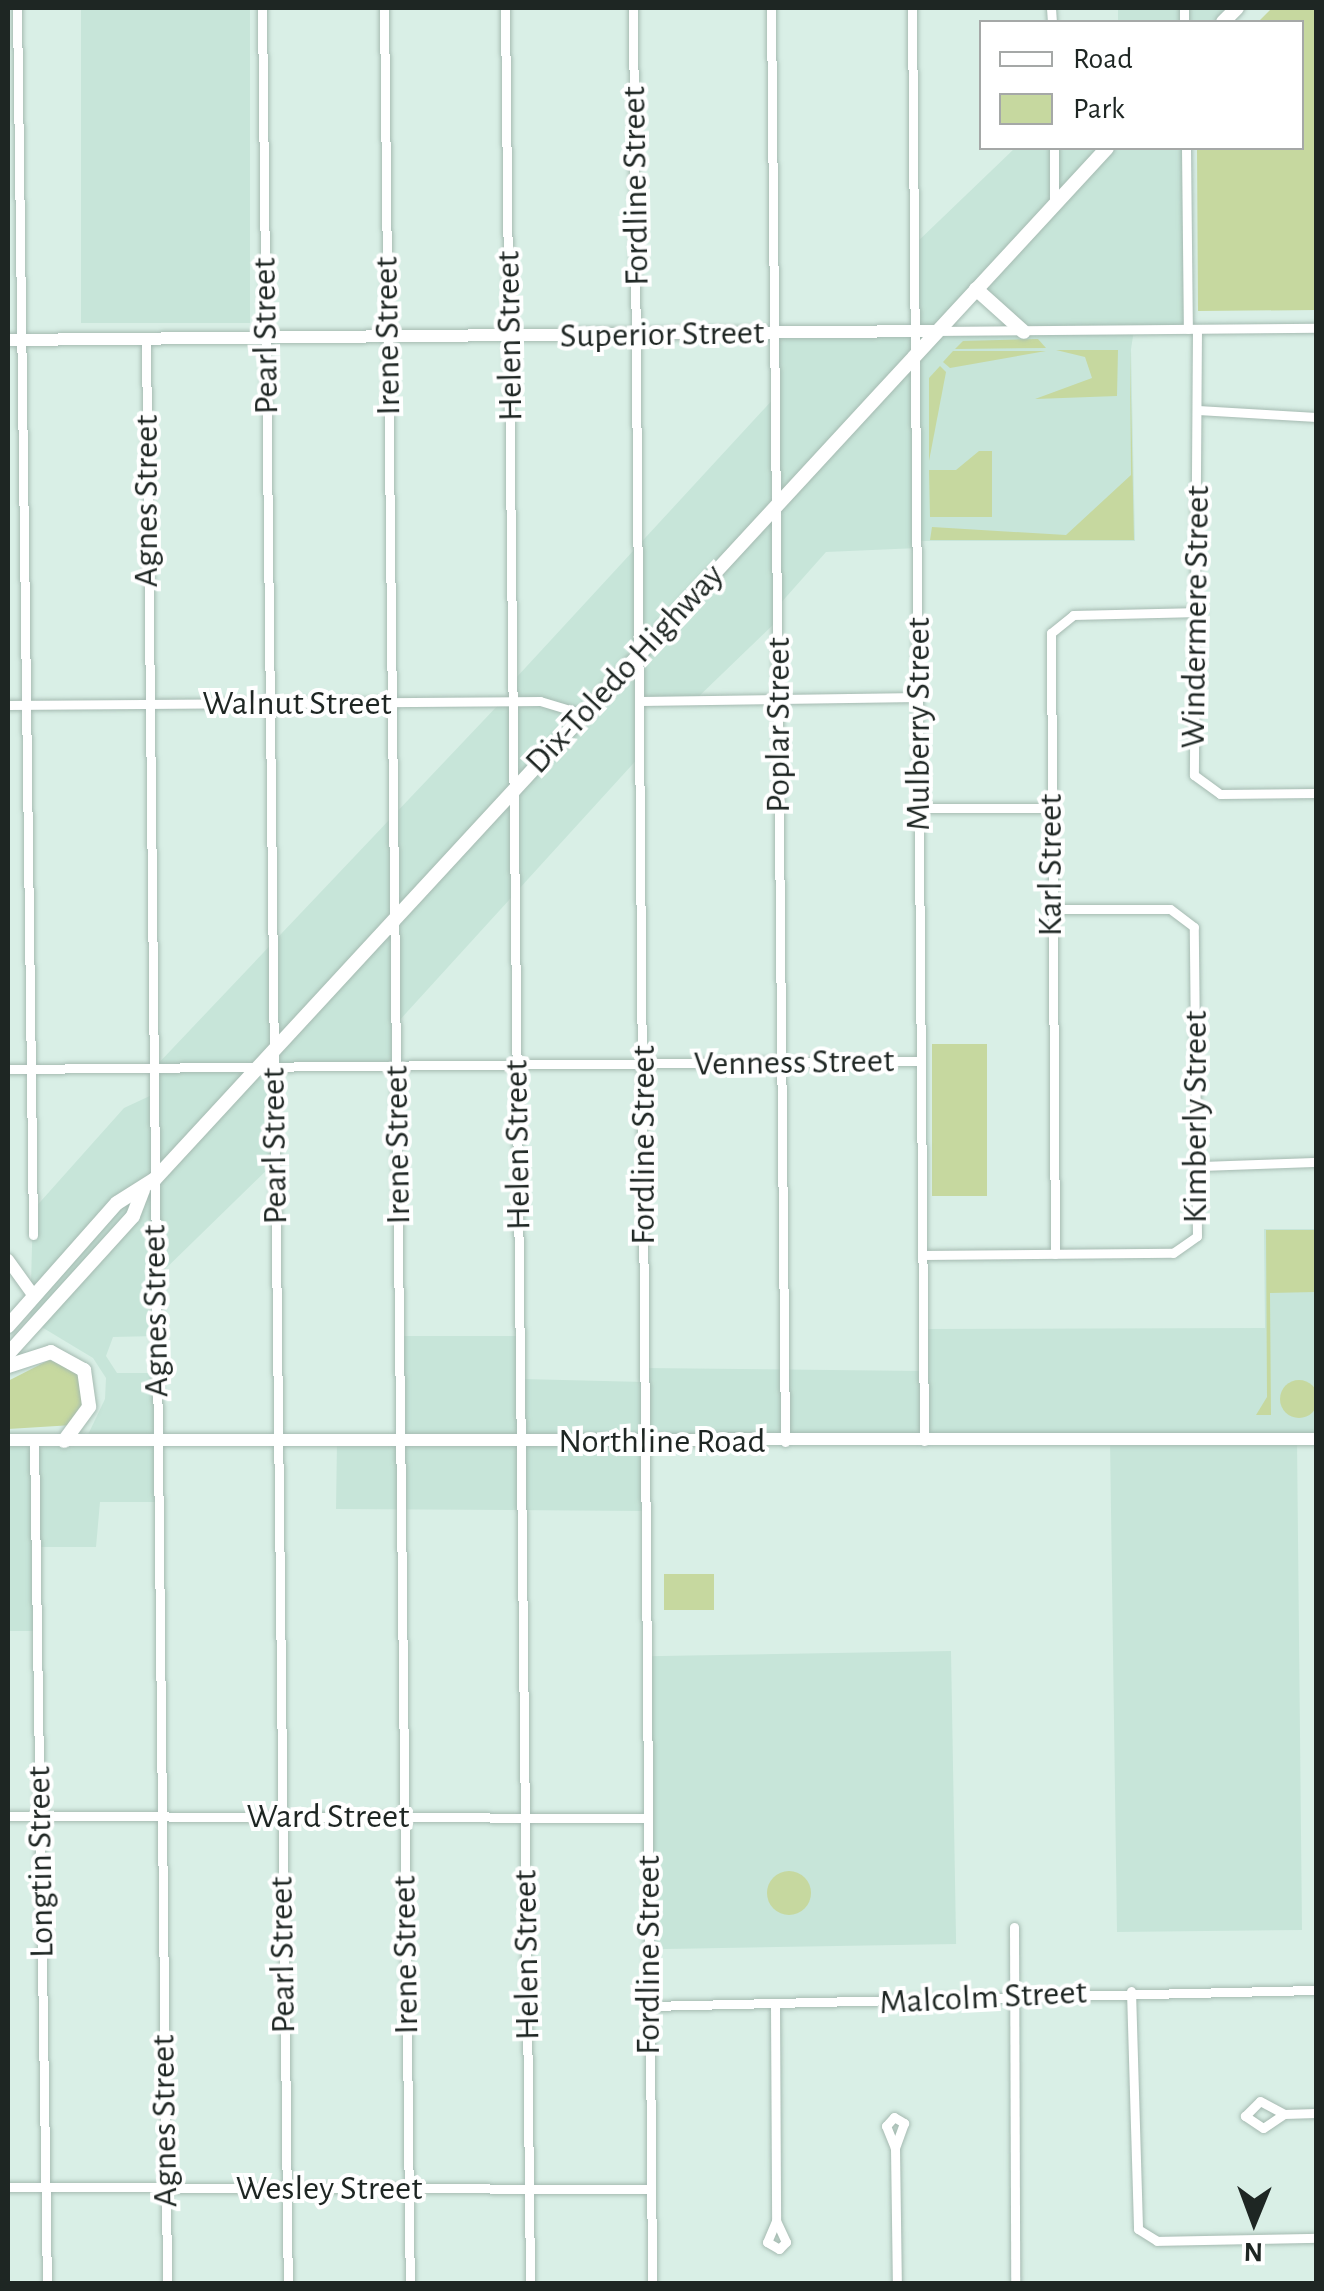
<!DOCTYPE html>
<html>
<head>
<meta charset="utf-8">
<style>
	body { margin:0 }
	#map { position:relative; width:1324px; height:2291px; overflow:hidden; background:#d9efe6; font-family:"Alegreya Sans",sans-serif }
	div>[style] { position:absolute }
	.built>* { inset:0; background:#c7e5d9; transform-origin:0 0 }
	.green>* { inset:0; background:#c6d89f; transform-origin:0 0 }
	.round { border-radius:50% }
	.roads { filter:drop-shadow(0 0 2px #a5bab1) drop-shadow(0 0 2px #a5bab1) }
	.street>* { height:9px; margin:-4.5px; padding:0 4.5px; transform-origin:4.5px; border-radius:4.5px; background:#fff }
	.secondary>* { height:12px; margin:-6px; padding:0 6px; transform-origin:6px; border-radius:6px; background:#fff }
	.primary>* { height:14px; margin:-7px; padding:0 7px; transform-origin:7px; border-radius:7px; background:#fff }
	span { translate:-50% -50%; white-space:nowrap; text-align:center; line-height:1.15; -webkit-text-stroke:8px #fff; paint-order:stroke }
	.street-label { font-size:35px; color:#1e2623 }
	.frame { position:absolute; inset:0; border:10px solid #1e2623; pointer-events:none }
	.legend { position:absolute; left:979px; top:20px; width:325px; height:130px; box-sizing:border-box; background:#fff; border:2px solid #a5a8a7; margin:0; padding:12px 18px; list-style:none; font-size:30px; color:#1e2623 }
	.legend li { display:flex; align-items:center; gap:20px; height:50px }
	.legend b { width:50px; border:2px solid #a5a8a7 }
	.north { position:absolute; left:1204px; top:2171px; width:100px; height:100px; -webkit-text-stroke:8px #fff; paint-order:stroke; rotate:181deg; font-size:28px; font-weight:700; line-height:40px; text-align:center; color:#1e2623 }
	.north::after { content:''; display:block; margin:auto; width:35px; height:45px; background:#1e2623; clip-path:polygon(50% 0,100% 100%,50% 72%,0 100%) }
</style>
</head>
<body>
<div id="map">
	<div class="built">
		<i style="left:81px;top:8px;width:169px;height:315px"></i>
		<i style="left:1118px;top:8px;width:119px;height:14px"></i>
		<i style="clip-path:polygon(evenodd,1015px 148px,1186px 148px,1188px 329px,1134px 330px,1131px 349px,1135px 541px,919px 541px,918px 548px,826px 552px,779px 605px,779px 619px,695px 700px,641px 701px,641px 755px,397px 1023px,397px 1066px,274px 1067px,275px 1162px,156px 1278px,156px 1336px,113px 1337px,106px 1356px,117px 1373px,157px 1373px,157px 1502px,100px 1502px,96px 1547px,36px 1547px,37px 1631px,8px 1631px,8px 1440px,85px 1441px,105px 1399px,106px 1378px,93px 1358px,30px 1320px,33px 1210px,124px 1108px,154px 1094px,154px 1068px,501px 702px,514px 701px,515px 679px,777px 395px,775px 334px,916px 331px,915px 244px,1015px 148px,977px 290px,1022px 332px,939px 331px,977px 290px)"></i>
		<i style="clip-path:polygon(1264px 1229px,1316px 1229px,1316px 1439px,1297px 1440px,1302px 1930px,1117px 1932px,1110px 1440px,646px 1442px,646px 1511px,336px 1509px,337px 1441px,400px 1441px,399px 1336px,521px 1336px,522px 1379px,644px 1382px,645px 1368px,923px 1371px,923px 1329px,1265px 1328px)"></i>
		<i style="left:951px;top:1651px;width:293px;height:304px;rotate:89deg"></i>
	</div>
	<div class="green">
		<i style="clip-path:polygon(1272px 8px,1316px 8px,1316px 310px,1198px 311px,1197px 148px,1302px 148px,1302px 22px,1258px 22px)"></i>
		<i style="clip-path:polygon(1038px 339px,1046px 348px,955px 349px,963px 341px)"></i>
		<i style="clip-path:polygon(1130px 349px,1134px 540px,930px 540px,932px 527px,1066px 535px,1131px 475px)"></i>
		<i style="clip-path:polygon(1056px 350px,1118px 350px,1117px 396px,1035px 399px,1092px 378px,1085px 357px)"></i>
		<i style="clip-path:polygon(953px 351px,1046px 351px,950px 368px,943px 362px)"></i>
		<i style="clip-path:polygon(940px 366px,946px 372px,929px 461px,929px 378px)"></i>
		<i style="clip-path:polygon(979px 451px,992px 451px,992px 517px,930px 517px,929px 470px,956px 470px)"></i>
		<i style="left:987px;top:1044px;width:152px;height:55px;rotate:90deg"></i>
		<i style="clip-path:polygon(1266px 1230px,1316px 1230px,1316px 1292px,1270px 1293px,1271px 1415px,1256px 1415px,1267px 1397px)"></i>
		<i style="clip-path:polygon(49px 1360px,76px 1369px,87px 1399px,73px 1425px,8px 1429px,8px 1381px)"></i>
		<i class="round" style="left:1280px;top:1380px;width:38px;height:38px"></i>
		<i style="left:664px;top:1574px;width:50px;height:36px"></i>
		<i class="round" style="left:767px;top:1871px;width:44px;height:44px"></i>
	</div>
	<div class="roads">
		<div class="street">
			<i style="left:17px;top:8px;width:1227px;rotate:89.25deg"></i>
			<i style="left:262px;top:8px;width:2276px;rotate:89.35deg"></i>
			<i style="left:384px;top:8px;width:2276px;rotate:89.35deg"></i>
			<i style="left:505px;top:8px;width:2276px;rotate:89.37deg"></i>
			<i style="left:633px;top:8px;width:2276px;rotate:89.52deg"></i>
			<i style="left:771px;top:8px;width:1434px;rotate:89.44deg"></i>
			<i style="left:912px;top:8px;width:1433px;rotate:89.52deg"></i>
			<i style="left:1051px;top:8px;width:14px;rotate:86deg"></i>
			<i style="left:1184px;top:8px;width:14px;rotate:90deg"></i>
			<i style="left:1054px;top:148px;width:57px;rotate:90deg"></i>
			<i style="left:1186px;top:148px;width:181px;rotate:89.4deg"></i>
			<i style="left:1197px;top:329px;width:446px;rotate:90.4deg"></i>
			<i style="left:1194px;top:775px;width:32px;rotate:36deg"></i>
			<i style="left:1220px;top:794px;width:96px;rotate:-0.6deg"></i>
			<i style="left:937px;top:331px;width:379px;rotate:-0.5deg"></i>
			<i style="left:146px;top:339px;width:1945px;rotate:89.38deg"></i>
			<i style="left:1198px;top:410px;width:118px;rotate:3.4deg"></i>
			<i style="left:641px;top:701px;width:278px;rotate:-0.8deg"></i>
			<i style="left:8px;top:705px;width:532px;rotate:-0.43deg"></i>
			<i style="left:540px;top:701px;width:45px;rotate:16.8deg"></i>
			<i style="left:920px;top:808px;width:131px"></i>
			<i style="left:8px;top:1069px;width:913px;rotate:-0.5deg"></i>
			<i style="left:1199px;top:1166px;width:117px;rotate:-2deg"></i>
			<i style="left:1055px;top:1254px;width:621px;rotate:-90.37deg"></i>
			<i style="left:1051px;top:633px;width:28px;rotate:-39deg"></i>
			<i style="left:1073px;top:615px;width:127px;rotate:-1.4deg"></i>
			<i style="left:923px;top:1255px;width:250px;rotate:-0.5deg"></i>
			<i style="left:1173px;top:1253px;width:29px;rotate:-35deg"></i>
			<i style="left:1197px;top:1236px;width:309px;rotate:-90.6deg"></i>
			<i style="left:1194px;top:927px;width:30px;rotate:-143deg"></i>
			<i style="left:1170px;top:909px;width:118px;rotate:180deg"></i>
			<i style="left:34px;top:1441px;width:843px;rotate:89.12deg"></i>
			<i style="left:8px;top:1816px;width:640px;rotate:0.18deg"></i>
			<i style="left:1014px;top:1927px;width:357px;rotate:89.8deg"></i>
			<i style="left:1131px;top:1991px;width:238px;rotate:88.3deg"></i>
			<i style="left:1138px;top:2229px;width:22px;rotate:32deg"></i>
			<i style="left:1157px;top:2241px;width:159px;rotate:-1.1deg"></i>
			<i style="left:775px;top:2005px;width:216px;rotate:89.7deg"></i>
			<i style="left:776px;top:2221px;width:23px;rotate:113deg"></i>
			<i style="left:767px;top:2242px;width:14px;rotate:30deg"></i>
			<i style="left:779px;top:2249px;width:10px;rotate:-45deg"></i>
			<i style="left:786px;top:2242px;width:23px;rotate:-115deg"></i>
			<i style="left:650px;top:2006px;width:666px;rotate:-1.38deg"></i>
			<i style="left:1284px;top:2114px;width:25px;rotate:146deg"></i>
			<i style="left:1263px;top:2128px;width:22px;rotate:-146deg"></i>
			<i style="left:1245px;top:2116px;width:21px;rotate:-45deg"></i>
			<i style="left:1260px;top:2101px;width:27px;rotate:28deg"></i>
			<i style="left:1284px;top:2114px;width:32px;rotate:-2deg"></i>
			<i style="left:895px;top:2148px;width:24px;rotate:-112deg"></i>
			<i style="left:886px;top:2126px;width:12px;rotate:-48deg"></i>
			<i style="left:894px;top:2117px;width:12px;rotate:31deg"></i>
			<i style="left:904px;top:2123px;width:27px;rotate:110deg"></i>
			<i style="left:895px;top:2148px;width:136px;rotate:89.2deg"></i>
			<i style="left:8px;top:2187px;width:643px;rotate:0.18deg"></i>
		</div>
		<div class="secondary">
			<i style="left:8px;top:340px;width:929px;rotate:-0.56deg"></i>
			<i style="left:8px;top:1260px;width:44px;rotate:54.2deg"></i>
			<i style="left:8px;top:1440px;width:1308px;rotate:-0.04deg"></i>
		</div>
		<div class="primary">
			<i style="left:1223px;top:22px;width:20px;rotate:-45deg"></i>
			<i style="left:976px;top:289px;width:64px;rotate:41.9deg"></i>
			<i style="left:8px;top:1326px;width:164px;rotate:-48.5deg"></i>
			<i style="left:117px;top:1203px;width:45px;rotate:-32.3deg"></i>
			<i style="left:155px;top:1179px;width:1403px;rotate:-47.28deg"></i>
			<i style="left:8px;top:1354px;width:186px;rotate:-47.8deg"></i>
			<i style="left:133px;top:1216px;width:28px;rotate:-69deg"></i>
			<i style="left:8px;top:1366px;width:45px;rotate:-18deg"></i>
			<i style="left:51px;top:1352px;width:38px;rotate:29deg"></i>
			<i style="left:84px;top:1370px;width:37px;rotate:82deg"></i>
			<i style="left:89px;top:1407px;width:42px;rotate:126.3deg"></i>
		</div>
	</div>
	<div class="street-label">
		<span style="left:636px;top:186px;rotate:-91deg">Fordline Street</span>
		<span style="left:662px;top:335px;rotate:-1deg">Superior Street</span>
		<span style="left:266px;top:336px;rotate:-91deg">Pearl Street</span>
		<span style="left:388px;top:336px;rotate:-91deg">Irene Street</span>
		<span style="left:510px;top:336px;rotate:-91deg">Helen Street</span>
		<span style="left:147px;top:501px;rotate:-90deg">Agnes Street</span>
		<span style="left:1196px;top:617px;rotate:-89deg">Windermere Street</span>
		<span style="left:625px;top:669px;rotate:-47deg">Dix-Toledo Highway</span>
		<span style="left:297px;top:704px">Walnut Street</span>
		<span style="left:919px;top:724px;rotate:-90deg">Mulberry Street</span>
		<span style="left:779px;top:725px;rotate:-90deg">Poplar Street</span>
		<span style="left:1051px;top:865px;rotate:-90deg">Karl Street</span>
		<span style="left:794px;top:1063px;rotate:-1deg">Venness Street</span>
		<span style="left:1196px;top:1117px;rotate:-90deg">Kimberly Street</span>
		<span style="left:398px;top:1145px;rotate:-91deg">Irene Street</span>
		<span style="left:518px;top:1145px;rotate:-91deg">Helen Street</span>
		<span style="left:644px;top:1145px;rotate:-90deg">Fordline Street</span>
		<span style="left:275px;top:1146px;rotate:-91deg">Pearl Street</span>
		<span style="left:156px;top:1311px;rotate:-91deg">Agnes Street</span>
		<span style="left:662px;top:1442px">Northline Road</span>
		<span style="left:328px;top:1817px">Ward Street</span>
		<span style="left:41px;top:1862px;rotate:-91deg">Longtin Street</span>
		<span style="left:283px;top:1955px;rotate:-91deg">Pearl Street</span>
		<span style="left:406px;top:1955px;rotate:-91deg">Irene Street</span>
		<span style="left:527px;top:1955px;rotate:-91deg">Helen Street</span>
		<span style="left:649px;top:1955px;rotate:-90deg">Fordline Street</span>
		<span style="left:983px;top:1998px;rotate:-3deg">Malcolm Street</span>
		<span style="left:165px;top:2121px;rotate:-91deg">Agnes Street</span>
		<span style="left:329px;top:2189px">Wesley Street</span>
	</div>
	<div class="frame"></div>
	<ul class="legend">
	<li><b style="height:12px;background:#fff"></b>Road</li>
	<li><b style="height:28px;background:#c6d89f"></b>Park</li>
	</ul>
	<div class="north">N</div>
</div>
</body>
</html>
